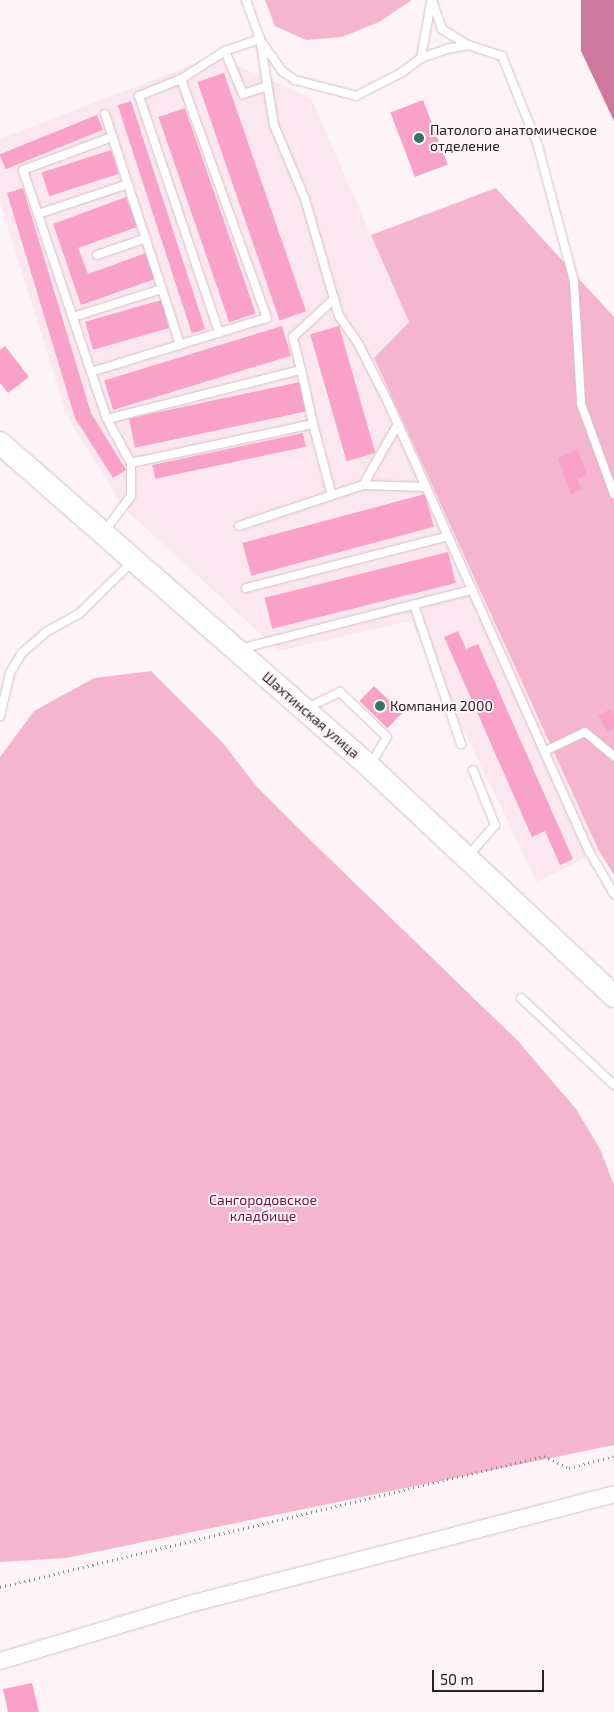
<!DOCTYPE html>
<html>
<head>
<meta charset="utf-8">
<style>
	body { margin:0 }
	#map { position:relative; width:614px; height:1712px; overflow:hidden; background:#fef4f8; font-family:"Exo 2",sans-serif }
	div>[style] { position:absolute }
	.built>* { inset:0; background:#fbe7ef }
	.green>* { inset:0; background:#f6b5cf }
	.water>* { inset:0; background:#ce789e }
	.building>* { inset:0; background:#faa1c7; transform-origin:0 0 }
	.path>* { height:2.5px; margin-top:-1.25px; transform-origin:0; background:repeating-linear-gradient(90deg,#90878a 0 1px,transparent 0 5px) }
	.roads { filter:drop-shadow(0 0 1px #d6bec7) drop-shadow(0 0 1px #d6bec7) }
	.lane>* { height:8px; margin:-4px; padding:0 4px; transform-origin:4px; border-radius:4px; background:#fff }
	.street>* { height:16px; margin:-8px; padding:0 8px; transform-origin:8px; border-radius:8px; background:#fff }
	.secondary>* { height:22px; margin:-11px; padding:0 11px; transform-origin:11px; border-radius:11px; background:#fff }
	.dots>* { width:14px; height:14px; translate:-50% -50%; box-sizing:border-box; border:2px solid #fef4f8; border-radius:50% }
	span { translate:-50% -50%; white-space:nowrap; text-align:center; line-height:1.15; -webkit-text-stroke:4px #fef4f8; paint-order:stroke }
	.poi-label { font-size:14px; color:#2a2124 }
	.left { translate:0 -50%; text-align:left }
	.street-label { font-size:14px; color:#2a2124 }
	.park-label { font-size:14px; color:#78114a }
	.scale { position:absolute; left:432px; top:1670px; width:112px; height:22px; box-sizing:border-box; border:2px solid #2a2124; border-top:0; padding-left:6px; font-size:15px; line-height:18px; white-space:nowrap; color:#2a2124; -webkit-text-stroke:4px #fef4f8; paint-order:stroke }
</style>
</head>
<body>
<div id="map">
	<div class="built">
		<i style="clip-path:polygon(215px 56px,311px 98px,409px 322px,374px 358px,599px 851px,537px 882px,411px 621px,279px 651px,124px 508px,67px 416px,0 202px,0 139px)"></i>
	</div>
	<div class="green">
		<i style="clip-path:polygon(265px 0,412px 0,379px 22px,342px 37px,306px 40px,275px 26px)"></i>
		<i style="clip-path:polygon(496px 188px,614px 317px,614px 875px,599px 851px,374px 358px,409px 322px,371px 235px)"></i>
		<i style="clip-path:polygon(151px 671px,223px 743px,257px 787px,304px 834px,518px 1041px,576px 1109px,600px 1149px,614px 1185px,614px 1445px,66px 1558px,0 1562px,0 757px,34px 711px,94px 678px)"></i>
	</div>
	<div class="water">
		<i style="clip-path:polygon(581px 0,614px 0,614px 121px,581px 51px)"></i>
	</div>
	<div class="building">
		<i style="left:224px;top:73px;width:252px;height:28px;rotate:71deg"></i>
		<i style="left:423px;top:100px;width:69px;height:35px;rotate:69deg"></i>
		<i style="left:131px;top:101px;width:240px;height:14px;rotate:72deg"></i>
		<i style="left:185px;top:108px;width:217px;height:28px;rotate:71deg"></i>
		<i style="left:97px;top:115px;width:16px;height:105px;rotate:68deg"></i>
		<i style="left:111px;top:150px;width:25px;height:73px;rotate:72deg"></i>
		<i style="clip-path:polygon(23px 188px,91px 413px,126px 470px,113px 478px,75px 418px,7px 193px)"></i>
		<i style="clip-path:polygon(126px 197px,137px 227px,78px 248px,88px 274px,146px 253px,155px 279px,81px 305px,53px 224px)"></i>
		<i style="left:161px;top:300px;width:29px;height:79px;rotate:74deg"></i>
		<i style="left:282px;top:326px;width:31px;height:186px;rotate:73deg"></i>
		<i style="left:339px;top:326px;width:132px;height:30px;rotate:74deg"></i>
		<i style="clip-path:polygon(5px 346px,29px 377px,8px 393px,0 383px,0 350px)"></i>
		<i style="left:300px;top:382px;width:30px;height:175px;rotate:78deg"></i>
		<i style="left:303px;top:433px;width:14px;height:154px;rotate:78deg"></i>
		<i style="clip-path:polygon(577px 449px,587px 474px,578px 479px,581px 489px,571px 495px,558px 458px)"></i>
		<i style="left:425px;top:494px;width:34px;height:189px;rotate:75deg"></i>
		<i style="left:448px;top:552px;width:32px;height:189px;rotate:76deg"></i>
		<i style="clip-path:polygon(458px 631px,466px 649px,478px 644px,573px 859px,560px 865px,545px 831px,532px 837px,444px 637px)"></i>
		<i style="left:374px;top:686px;width:39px;height:21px;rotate:44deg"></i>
		<i style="clip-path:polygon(610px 709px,614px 716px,614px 728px,608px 732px,598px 716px)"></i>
		<i style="clip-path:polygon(32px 1683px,39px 1712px,8px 1712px,3px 1689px)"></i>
	</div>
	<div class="path">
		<i style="left:0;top:1587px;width:560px;rotate:-13.54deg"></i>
		<i style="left:544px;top:1456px;width:28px;rotate:26deg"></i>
		<i style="left:569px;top:1468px;width:47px;rotate:-14.9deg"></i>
	</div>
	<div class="roads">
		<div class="lane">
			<i style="left:246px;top:0;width:41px;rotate:70.3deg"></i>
			<i style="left:260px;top:39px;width:87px;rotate:80.8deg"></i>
			<i style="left:274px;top:125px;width:80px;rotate:67.3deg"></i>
			<i style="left:305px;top:199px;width:122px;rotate:73.8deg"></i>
			<i style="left:339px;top:316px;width:35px;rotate:55deg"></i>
			<i style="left:359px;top:345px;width:64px;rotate:63deg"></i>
			<i style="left:388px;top:402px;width:492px;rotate:65.9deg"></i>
			<i style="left:589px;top:851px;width:50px;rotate:59.8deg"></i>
			<i style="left:432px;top:0;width:31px;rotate:71deg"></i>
			<i style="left:442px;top:29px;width:31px;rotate:32deg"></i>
			<i style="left:261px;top:41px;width:37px;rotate:55deg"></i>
			<i style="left:282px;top:71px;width:16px;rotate:35deg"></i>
			<i style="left:295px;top:80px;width:63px;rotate:14.7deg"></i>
			<i style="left:356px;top:96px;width:51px;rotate:-27.1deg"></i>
			<i style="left:401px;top:73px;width:25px;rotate:-37deg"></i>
			<i style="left:421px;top:58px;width:28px;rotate:-19deg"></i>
			<i style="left:447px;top:49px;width:21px;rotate:-11deg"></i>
			<i style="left:468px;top:45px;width:36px;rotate:18deg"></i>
			<i style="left:502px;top:56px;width:97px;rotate:68.2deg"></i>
			<i style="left:538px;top:146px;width:140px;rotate:75.1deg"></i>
			<i style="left:574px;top:281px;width:123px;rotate:86.7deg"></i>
			<i style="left:581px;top:404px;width:96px;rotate:69.9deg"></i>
			<i style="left:225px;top:51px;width:37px;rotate:-19deg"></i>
			<i style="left:421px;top:58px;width:56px;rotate:-79.7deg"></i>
			<i style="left:181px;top:79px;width:45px;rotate:158deg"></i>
			<i style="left:139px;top:96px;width:250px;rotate:71.3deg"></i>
			<i style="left:105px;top:114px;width:243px;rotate:72deg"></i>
			<i style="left:38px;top:214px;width:95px;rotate:-18.4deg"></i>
			<i style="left:97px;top:255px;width:52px;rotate:-19.1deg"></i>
			<i style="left:73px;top:317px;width:93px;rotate:-17.5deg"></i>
			<i style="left:301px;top:370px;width:34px;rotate:-104deg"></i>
			<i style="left:293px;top:337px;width:56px;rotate:-42.8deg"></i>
			<i style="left:91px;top:372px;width:213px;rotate:-108.6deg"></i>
			<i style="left:23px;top:170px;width:95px;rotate:-20.3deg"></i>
			<i style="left:107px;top:419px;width:50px;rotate:-108.8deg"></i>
			<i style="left:91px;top:372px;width:184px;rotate:-17.1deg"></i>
			<i style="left:267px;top:318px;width:254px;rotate:-109.8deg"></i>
			<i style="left:181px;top:79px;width:52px;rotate:-32.5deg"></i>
			<i style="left:225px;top:51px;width:47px;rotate:67.3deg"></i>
			<i style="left:243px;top:94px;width:25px;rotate:-18deg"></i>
			<i style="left:131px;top:463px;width:50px;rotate:-118.6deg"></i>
			<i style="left:107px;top:419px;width:200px;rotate:-14.2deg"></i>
			<i style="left:301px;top:370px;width:55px;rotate:77.5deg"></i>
			<i style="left:363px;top:485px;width:70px;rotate:-60.2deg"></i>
			<i style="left:239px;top:526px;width:131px;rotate:-18.3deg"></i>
			<i style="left:363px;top:485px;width:63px;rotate:1.8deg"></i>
			<i style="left:104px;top:532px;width:45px;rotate:-53.1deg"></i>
			<i style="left:131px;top:496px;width:33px;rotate:-90deg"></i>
			<i style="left:131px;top:463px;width:186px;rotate:-12.1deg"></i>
			<i style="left:313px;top:424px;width:74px;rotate:75.2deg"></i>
			<i style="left:246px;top:588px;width:209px;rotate:-14.4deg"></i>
			<i style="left:414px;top:605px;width:147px;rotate:71.3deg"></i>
			<i style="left:240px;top:649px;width:239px;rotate:-14.3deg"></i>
			<i style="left:307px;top:708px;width:37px;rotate:-26deg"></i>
			<i style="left:340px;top:692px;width:65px;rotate:43.8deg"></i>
			<i style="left:387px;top:737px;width:33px;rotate:121deg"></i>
			<i style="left:0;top:716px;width:44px;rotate:-76.9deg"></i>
			<i style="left:10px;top:673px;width:23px;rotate:-59deg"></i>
			<i style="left:22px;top:653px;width:32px;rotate:-41deg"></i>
			<i style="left:46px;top:632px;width:38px;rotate:-29deg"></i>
			<i style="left:79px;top:614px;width:76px;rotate:-44.5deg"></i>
			<i style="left:545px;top:751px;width:44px;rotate:-25.4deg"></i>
			<i style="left:585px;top:732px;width:38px;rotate:40deg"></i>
			<i style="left:468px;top:856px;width:41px;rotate:-48.9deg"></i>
			<i style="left:495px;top:825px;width:59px;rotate:-111.8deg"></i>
			<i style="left:521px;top:998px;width:127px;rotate:43.1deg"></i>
		</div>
		<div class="street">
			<i style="left:0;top:1661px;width:198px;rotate:-16.7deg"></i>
			<i style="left:190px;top:1604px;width:438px;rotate:-14.5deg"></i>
		</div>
		<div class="secondary">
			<i style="left:0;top:443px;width:490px;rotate:41.2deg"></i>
			<i style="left:369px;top:766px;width:336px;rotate:43.2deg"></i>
		</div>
	</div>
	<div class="dots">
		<i style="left:419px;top:138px;background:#347463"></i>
		<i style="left:380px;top:706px;background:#347463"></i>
	</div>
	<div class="poi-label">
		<span class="left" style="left:430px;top:138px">Патолого анатомическое<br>отделение</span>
		<span class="left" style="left:390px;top:706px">Компания 2000</span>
	</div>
	<div class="street-label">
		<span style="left:311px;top:715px;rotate:41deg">Шахтинская улица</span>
	</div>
	<div class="park-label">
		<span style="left:263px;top:1208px">Сангородовское<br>кладбище</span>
	</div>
	<div class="scale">50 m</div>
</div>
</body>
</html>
